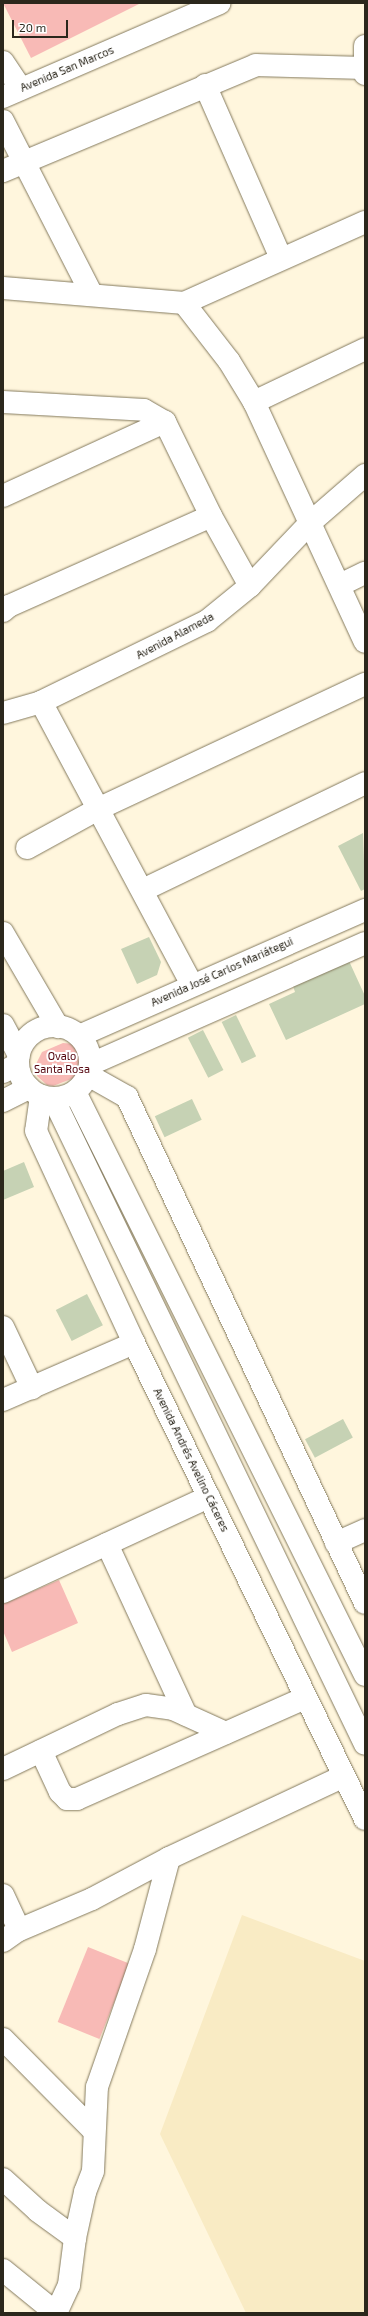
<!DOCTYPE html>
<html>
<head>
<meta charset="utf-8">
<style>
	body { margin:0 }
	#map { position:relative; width:368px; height:2316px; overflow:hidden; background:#fff6dd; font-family:"Exo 2",sans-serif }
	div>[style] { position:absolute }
	.built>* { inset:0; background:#f9ebc4 }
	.green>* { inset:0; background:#f8bab6; transform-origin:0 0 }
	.building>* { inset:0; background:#c6d2b4; transform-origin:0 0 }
	.roads { filter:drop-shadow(0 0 1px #847a5e) drop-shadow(0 0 1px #847a5e) }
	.minor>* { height:22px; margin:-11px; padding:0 11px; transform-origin:11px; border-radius:11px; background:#fff }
	.tertiary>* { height:22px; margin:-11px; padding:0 11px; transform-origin:11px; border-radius:11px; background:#fff }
	.secondary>* { height:22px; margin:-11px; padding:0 11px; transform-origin:11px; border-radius:11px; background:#fff }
	.secondary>.ring { margin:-11px; padding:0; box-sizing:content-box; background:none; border:22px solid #fff; border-radius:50% }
	span { translate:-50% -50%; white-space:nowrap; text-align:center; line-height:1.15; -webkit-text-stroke:4px #fff; paint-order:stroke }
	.street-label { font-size:11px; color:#2b271c }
	.park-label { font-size:11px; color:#550710 }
	.frame { position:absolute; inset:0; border:4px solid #2b271c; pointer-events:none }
	.scale { position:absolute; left:12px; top:20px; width:56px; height:18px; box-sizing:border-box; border:2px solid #2b271c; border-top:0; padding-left:5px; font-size:12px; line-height:14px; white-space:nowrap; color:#2b271c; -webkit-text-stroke:3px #fff; paint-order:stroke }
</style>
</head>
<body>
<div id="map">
	<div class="built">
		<i style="clip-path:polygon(242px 1915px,365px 1961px,365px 2313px,246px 2313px,160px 2134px)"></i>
	</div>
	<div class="green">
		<i style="clip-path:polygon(3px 3px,141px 3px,31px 58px)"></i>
		<i style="clip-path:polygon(63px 1043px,74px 1044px,83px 1053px,86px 1058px,79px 1076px,53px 1086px,47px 1085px,37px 1076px,36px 1064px,42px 1052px)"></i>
		<i style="clip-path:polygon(59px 1580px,78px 1623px,12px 1652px,3px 1631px,3px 1604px)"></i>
		<i style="left:88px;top:1947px;width:45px;height:81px;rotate:22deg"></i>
	</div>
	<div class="building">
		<i style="clip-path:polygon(363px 833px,365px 889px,361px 891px,338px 846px)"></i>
		<i style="clip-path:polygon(149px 937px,161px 962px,157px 975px,137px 984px,121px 949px)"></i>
		<i style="clip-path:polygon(349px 961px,365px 996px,365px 1004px,286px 1040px,269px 1004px,295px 992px,293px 986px)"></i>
		<i style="left:236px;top:1015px;width:46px;height:16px;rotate:64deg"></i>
		<i style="left:203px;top:1030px;width:45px;height:17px;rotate:63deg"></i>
		<i style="left:192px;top:1099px;width:23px;height:41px;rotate:65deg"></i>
		<i style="clip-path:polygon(24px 1162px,34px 1187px,3px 1200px,3px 1171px)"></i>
		<i style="left:87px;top:1294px;width:35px;height:35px;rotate:63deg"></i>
		<i style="left:343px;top:1419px;width:21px;height:43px;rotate:62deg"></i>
	</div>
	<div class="roads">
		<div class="minor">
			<i style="left:365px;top:46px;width:28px;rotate:90deg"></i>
			<i style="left:3px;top:62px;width:32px;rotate:56deg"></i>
			<i style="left:205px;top:85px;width:189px;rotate:66.3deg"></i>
			<i style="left:3px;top:121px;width:195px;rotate:62.9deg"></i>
			<i style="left:3px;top:171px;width:274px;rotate:-22.7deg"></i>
			<i style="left:256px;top:65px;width:107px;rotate:1.6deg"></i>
			<i style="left:3px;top:288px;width:182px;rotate:4.7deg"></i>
			<i style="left:184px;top:303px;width:198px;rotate:-24.1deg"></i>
			<i style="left:184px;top:303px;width:73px;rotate:52.2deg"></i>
			<i style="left:229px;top:361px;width:48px;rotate:58.6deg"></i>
			<i style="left:254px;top:402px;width:264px;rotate:65.2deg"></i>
			<i style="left:3px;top:402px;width:141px;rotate:3.2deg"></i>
			<i style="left:144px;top:410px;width:24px;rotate:30deg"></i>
			<i style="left:165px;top:422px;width:105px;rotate:63.9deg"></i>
			<i style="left:211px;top:516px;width:80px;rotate:60.9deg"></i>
			<i style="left:254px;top:402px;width:123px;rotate:-25.5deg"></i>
			<i style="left:3px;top:496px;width:178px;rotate:-24.6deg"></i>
			<i style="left:340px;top:585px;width:28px;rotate:-26deg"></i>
			<i style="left:3px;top:611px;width:8px;rotate:-40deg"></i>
			<i style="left:9px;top:606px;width:221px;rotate:-24deg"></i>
			<i style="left:41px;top:702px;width:321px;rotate:61.9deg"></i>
			<i style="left:3px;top:713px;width:40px;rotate:-16deg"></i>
			<i style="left:41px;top:702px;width:185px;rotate:-26deg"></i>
			<i style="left:207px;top:621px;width:55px;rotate:-39.1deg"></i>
			<i style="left:250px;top:586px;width:88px;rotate:-46.4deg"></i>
			<i style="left:311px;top:522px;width:72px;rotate:-41deg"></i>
			<i style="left:27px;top:848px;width:83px;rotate:-28.7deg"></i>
			<i style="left:100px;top:808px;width:293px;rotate:-25.1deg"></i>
			<i style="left:143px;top:890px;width:246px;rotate:-25.7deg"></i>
			<i style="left:3px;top:1327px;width:68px;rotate:64.6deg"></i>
			<i style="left:3px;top:1400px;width:143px;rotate:-23.5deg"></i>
			<i style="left:336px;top:1543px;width:32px;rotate:-24deg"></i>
			<i style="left:107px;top:1544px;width:188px;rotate:65.2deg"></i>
			<i style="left:3px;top:1592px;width:227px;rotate:-24.8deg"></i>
			<i style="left:41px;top:1751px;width:45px;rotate:65.1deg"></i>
			<i style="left:60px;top:1792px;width:10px;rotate:45deg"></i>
			<i style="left:67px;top:1799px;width:10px"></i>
			<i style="left:77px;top:1799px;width:249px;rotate:-23.9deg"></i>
			<i style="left:3px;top:1769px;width:127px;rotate:-25.6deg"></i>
			<i style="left:118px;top:1714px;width:29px;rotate:-18deg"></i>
			<i style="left:146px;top:1705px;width:27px;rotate:8deg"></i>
			<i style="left:173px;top:1709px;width:58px;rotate:24.4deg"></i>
			<i style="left:3px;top:1895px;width:38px;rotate:65deg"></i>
			<i style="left:3px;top:1941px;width:19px;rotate:-35deg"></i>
			<i style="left:19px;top:1930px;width:79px;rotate:-23deg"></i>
			<i style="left:92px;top:1899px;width:87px;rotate:-28deg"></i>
			<i style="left:169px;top:1858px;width:193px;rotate:-25.1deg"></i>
			<i style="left:3px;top:2039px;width:128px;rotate:45.3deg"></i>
			<i style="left:3px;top:2179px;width:47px;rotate:42.4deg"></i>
			<i style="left:38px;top:2211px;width:46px;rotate:36.1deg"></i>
			<i style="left:3px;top:2270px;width:68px;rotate:39.1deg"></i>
			<i style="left:56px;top:2313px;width:31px;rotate:-65deg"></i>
			<i style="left:69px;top:2285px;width:47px;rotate:-82.7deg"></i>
			<i style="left:75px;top:2238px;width:47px;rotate:-77.7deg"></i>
			<i style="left:85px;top:2192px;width:22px;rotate:-69deg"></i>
			<i style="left:93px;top:2171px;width:84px;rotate:-87.3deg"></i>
			<i style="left:97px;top:2087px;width:146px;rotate:-70.8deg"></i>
			<i style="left:145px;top:1949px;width:94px;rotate:-75.2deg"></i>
		</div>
		<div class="tertiary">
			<i style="left:3px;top:97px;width:236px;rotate:-23.4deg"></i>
			<i style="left:3px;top:933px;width:109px;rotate:59.7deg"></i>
			<i style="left:3px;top:1025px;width:34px;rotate:62deg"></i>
			<i style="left:3px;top:1072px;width:17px;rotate:-28deg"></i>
			<i style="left:88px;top:1075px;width:45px;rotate:29.4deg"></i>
			<i style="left:127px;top:1097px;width:559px;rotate:64.81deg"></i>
			<i style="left:41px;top:1096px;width:35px;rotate:98deg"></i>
			<i style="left:36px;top:1131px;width:234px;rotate:65.2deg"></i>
			<i style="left:134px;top:1343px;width:529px;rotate:64.11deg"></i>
			<i style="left:3px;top:1101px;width:29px;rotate:-27deg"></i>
		</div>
		<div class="secondary">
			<i class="ring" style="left:18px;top:1026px;width:50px;height:50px"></i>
			<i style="left:79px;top:1036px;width:313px;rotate:-23.8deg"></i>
			<i style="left:91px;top:1064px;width:300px;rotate:-23.8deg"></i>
			<i style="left:75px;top:1092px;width:651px;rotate:63.55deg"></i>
			<i style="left:53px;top:1098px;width:717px;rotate:64.22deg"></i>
		</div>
	</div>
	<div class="street-label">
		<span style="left:67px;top:69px;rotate:-23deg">Avenida San Marcos</span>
		<span style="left:175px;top:636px;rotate:-28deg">Avenida Alameda</span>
		<span style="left:222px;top:972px;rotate:-24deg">Avenida José Carlos Mariátegui</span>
		<span style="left:191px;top:1460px;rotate:64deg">Avenida Andrés Avelino Cáceres</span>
	</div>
	<div class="park-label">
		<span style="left:62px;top:1063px">Ovalo<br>Santa Rosa</span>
	</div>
	<div class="frame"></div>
	<div class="scale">20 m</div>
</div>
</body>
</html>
